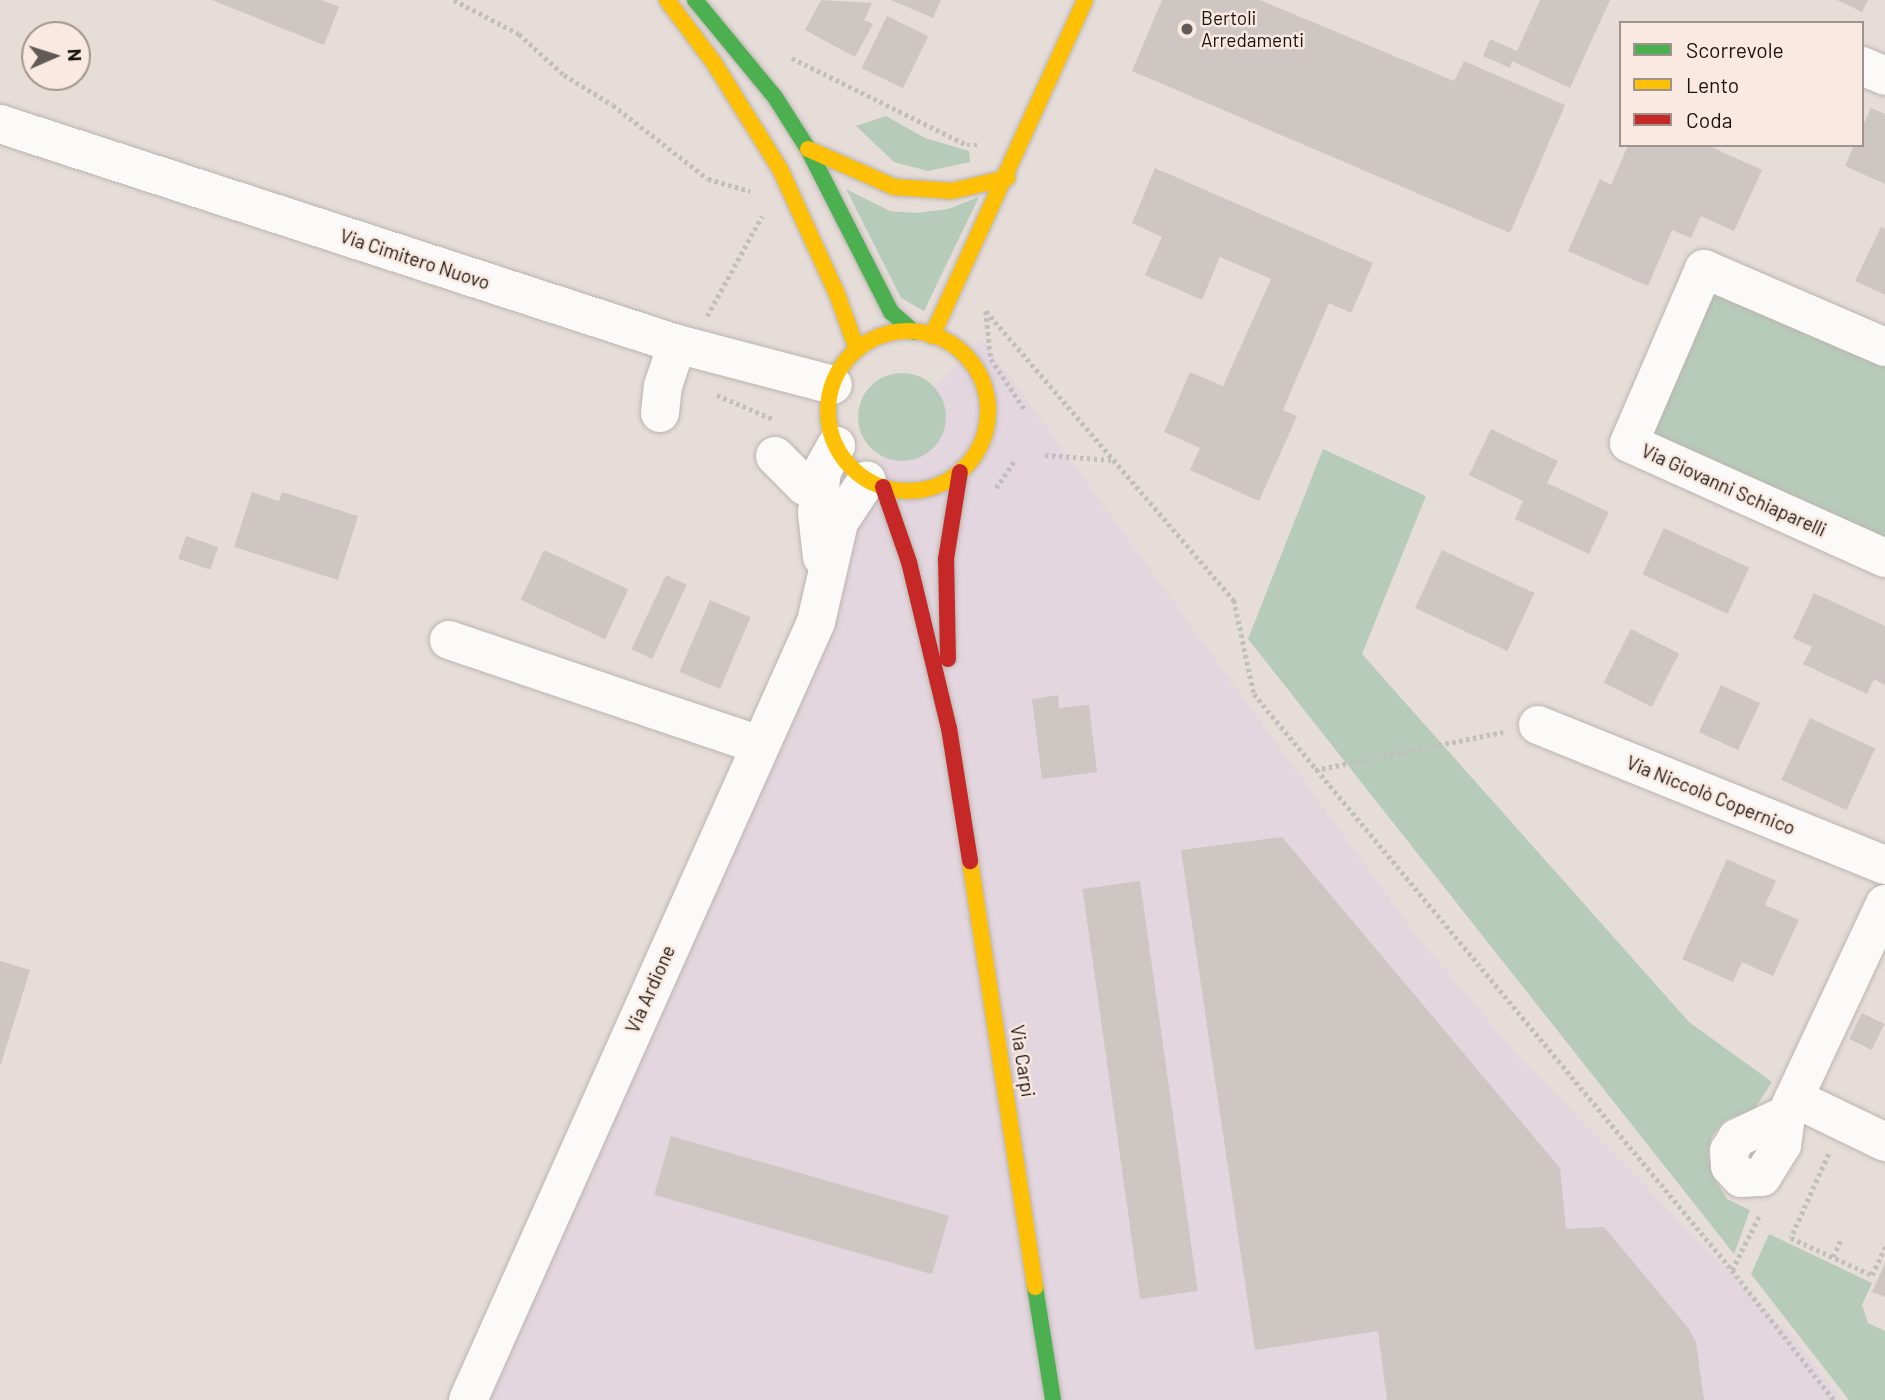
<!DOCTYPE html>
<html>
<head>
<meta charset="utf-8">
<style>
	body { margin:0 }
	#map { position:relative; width:1885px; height:1400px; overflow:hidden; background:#e6ddd9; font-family:Barlow,sans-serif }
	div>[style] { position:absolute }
	.industrial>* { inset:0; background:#e3d6de }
	.green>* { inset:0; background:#b7cbba }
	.round { border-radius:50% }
	.building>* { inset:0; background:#cdc6c2; transform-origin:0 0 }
	.path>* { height:4.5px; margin-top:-2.25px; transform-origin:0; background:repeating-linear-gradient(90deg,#c1bfbd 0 3.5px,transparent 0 7px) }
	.roads { filter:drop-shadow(0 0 2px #bbb4b0) drop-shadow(0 0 2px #bbb4b0) }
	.street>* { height:38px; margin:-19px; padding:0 19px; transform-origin:19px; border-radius:19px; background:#fbfaf9 }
	.fast>* { height:16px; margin:-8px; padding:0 8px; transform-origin:8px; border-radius:8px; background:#4caf50 }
	.slow>* { height:16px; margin:-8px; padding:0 8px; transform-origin:8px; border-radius:8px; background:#ffc107 }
	.slow>.ring { margin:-8px; padding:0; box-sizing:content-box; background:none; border:16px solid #ffc107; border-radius:50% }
	.jam>* { height:16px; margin:-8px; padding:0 8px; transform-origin:8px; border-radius:8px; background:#c62828 }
	.dots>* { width:19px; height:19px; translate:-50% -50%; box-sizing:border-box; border:4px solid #f9e9e0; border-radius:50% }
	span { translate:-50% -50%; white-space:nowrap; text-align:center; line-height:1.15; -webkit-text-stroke:5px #f9e9e0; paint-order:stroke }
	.poi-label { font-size:19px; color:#191411 }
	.left { translate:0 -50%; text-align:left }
	.street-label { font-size:19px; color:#191411 }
	.legend { position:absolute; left:1619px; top:21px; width:245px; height:126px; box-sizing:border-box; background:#f9e9e0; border:2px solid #9f948d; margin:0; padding:9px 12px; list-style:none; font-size:21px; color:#191411 }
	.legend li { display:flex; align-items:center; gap:14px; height:35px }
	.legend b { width:35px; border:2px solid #9f948d }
	.north { position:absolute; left:21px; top:21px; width:70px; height:70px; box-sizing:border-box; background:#f9e9e0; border:2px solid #9f948d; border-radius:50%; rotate:87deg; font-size:19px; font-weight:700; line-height:28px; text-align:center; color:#191411 }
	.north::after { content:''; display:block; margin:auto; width:24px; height:32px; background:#615a57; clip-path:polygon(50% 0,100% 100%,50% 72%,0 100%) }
</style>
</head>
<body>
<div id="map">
	<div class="industrial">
		<i style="clip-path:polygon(983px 340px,1416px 935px,1520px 1058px,1794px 1338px,1841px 1400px,457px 1400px,750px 741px,903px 418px)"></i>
	</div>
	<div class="green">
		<i style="clip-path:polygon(886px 116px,925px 138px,969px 151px,970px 162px,928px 171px,894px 162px,856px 126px)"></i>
		<i style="clip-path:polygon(846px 189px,890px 211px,916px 213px,948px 209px,979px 197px,924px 311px,901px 298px)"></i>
		<i style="clip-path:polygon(1712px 288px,1885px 363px,1885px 542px,1647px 439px)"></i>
		<i class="round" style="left:858px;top:373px;width:88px;height:88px"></i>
		<i style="clip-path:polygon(1323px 449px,1426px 496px,1362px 654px,1689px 1022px,1772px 1082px,1755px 1108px,1724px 1121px,1712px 1136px,1708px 1154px,1713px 1176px,1727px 1199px,1750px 1210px,1734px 1254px,1248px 639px)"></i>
		<i style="clip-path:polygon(1769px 1234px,1872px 1283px,1862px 1305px,1868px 1323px,1885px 1331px,1885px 1400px,1849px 1400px,1751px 1274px)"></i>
	</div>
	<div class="building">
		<i style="clip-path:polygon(212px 0,321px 0,339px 7px,324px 45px)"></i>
		<i style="clip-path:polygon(821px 0,872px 3px,864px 20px,873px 24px,855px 57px,805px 30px)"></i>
		<i style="clip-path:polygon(891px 0,941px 0,933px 18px)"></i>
		<i style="clip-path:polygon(1162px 0,1260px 0,1454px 81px,1464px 61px,1565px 105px,1510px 233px,1132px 71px)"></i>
		<i style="clip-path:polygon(1540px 0,1610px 0,1570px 88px,1512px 61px,1510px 68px,1483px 56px,1490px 39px,1517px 51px)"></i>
		<i style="clip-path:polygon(1837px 0,1868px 0,1862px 12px)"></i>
		<i style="left:887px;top:16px;width:46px;height:58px;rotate:26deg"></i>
		<i style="clip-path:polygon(1871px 108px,1885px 114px,1885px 184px,1845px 166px,1854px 145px,1862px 145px,1862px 128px)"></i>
		<i style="clip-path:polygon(1628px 145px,1707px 145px,1762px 170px,1734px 231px,1701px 216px,1691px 238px,1672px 230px,1648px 286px,1568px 251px,1600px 179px,1611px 185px)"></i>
		<i style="clip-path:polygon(1155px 168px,1373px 263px,1351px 313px,1329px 303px,1283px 410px,1297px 416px,1259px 501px,1190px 470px,1200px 448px,1164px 432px,1190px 372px,1223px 386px,1271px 279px,1220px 257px,1202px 300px,1145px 275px,1162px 237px,1132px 223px)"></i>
		<i style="clip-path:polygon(1881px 227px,1885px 229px,1885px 295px,1855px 281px)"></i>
		<i style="clip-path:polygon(1491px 429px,1558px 461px,1547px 483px,1609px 512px,1589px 554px,1515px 519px,1523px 501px,1469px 475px)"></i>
		<i style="clip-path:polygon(252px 492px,279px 501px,282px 492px,358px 516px,338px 580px,234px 547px)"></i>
		<i style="left:1664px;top:528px;width:94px;height:51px;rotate:25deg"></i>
		<i style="left:186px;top:536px;width:34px;height:24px;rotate:19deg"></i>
		<i style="left:544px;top:550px;width:93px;height:55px;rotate:25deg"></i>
		<i style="left:1442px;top:550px;width:102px;height:64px;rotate:25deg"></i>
		<i style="left:666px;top:575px;width:23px;height:82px;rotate:25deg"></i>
		<i style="clip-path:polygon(1814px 593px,1885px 626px,1885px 685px,1874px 679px,1867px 694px,1803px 664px,1812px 647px,1793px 638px)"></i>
		<i style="left:710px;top:600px;width:44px;height:78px;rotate:23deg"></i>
		<i style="left:1631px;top:629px;width:54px;height:60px;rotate:27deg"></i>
		<i style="left:1721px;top:685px;width:43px;height:52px;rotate:25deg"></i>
		<i style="clip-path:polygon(1058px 695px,1059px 708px,1089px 705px,1097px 772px,1042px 779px,1032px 699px)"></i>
		<i style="left:1810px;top:718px;width:72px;height:68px;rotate:25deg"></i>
		<i style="clip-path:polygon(1282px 837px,1560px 1168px,1566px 1229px,1604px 1227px,1689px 1329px,1696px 1342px,1704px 1400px,1387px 1400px,1378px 1331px,1255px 1350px,1181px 850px)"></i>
		<i style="clip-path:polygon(1727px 859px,1776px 881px,1765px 905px,1799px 920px,1773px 976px,1742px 962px,1733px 982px,1682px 959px)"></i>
		<i style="left:1140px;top:881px;width:414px;height:58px;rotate:82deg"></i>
		<i style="clip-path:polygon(0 961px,30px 970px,1px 1064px,0 1064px)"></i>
		<i style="left:1862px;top:1013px;width:25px;height:29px;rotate:26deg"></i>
		<i style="left:671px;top:1136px;width:289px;height:61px;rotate:16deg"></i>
		<i style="clip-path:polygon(1885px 1263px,1885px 1297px,1872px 1292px)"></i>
	</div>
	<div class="path">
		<i style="left:454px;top:0;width:73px;rotate:27.6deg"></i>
		<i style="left:519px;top:34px;width:61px;rotate:42.3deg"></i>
		<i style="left:564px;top:75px;width:57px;rotate:31.5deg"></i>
		<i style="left:613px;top:105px;width:120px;rotate:37.9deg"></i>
		<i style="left:708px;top:179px;width:44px;rotate:15.9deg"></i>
		<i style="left:792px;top:58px;width:195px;rotate:26.4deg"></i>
		<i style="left:967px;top:145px;width:10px"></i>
		<i style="left:986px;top:311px;width:381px;rotate:49.4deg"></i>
		<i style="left:1234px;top:600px;width:96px;rotate:78deg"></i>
		<i style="left:1254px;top:694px;width:749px;rotate:50.31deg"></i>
		<i style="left:1732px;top:1270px;width:165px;rotate:51.9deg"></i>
		<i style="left:986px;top:311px;width:48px;rotate:84.1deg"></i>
		<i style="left:991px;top:359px;width:61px;rotate:56.3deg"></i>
		<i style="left:707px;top:316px;width:114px;rotate:-61.2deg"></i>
		<i style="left:717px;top:395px;width:61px;rotate:23.2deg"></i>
		<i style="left:1045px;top:455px;width:67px;rotate:4.3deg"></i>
		<i style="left:996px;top:488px;width:34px;rotate:-56deg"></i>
		<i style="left:1315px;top:770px;width:192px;rotate:-11.4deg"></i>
		<i style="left:1829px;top:1154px;width:92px;rotate:114.3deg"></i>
		<i style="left:1791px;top:1238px;width:89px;rotate:24.6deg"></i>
		<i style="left:1872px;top:1275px;width:31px;rotate:-65deg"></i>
		<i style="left:1833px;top:1257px;width:20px;rotate:-66deg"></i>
		<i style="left:1732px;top:1270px;width:63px;rotate:-63.4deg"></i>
	</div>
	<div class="roads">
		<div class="street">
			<i style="left:1862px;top:66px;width:25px;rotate:23deg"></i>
			<i style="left:0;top:124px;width:712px;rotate:18deg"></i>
			<i style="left:677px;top:344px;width:161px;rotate:14.7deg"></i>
			<i style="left:1885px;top:347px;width:197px;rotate:-156.7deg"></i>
			<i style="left:1704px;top:269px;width:189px;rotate:113.3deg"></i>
			<i style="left:1629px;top:443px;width:281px;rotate:24.2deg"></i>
			<i style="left:660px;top:413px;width:27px;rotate:-84deg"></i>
			<i style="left:663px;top:386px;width:44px;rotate:-71.6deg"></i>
			<i style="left:775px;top:456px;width:42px;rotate:45deg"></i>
			<i style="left:805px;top:486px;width:15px;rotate:-8deg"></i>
			<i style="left:822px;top:557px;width:44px;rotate:-96.5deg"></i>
			<i style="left:817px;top:513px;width:42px;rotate:-83.2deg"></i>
			<i style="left:822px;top:471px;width:29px;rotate:-61deg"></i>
			<i style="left:449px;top:640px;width:327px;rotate:18.7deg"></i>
			<i style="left:1538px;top:725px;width:374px;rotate:22deg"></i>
			<i style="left:1794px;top:1098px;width:101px;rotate:25.8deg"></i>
			<i style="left:1786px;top:1115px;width:54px;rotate:154.9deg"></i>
			<i style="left:1737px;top:1138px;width:15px;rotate:122deg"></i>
			<i style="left:1729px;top:1151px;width:15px;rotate:86deg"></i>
			<i style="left:1730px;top:1166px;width:16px;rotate:47deg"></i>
			<i style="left:1741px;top:1178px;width:21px;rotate:-3deg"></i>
			<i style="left:1762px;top:1177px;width:38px;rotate:-58deg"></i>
			<i style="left:1782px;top:1145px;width:30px;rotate:-82deg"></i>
			<i style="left:1786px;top:1115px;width:233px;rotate:-64.9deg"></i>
			<i style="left:468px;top:1400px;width:852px;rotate:-65.9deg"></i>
			<i style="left:816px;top:622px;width:103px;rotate:-77deg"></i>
			<i style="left:839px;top:522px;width:50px;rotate:-56.3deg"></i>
		</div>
		<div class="fast">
			<i style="left:695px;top:0;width:126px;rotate:50.5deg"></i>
			<i style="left:775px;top:97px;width:62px;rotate:57.6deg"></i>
			<i style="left:808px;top:149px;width:183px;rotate:63deg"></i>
			<i style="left:891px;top:312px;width:30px;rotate:41deg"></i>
			<i style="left:1035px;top:1287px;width:114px;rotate:80.9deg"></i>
		</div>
		<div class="slow">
			<i style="left:667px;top:0;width:79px;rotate:53.3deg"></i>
			<i style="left:714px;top:63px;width:125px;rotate:58.1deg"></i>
			<i style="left:780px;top:169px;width:137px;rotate:65.5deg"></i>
			<i style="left:837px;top:294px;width:59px;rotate:70.3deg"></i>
			<i style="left:808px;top:149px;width:94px;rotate:23.8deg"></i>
			<i style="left:894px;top:187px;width:58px;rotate:3.9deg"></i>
			<i style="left:952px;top:191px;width:57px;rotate:-13.3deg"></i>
			<i class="ring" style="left:828px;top:331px;width:144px;height:144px"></i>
			<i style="left:932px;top:336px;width:369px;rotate:-65.5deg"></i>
			<i style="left:970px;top:861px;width:431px;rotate:81.3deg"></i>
		</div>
		<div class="jam">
			<i style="left:883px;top:487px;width:79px;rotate:70.9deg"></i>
			<i style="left:909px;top:562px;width:171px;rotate:76.5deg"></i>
			<i style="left:949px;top:728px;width:135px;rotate:81deg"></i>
			<i style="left:948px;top:659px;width:100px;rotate:-91.1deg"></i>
			<i style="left:946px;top:559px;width:88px;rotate:-80.9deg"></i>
		</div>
	</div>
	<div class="dots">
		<i style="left:1187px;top:29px;background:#615a57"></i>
	</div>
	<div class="poi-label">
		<span class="left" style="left:1201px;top:29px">Bertoli<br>Arredamenti</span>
	</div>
	<div class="street-label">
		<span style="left:415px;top:259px;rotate:18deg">Via Cimitero Nuovo</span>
		<span style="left:1734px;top:490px;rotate:24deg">Via Giovanni Schiaparelli</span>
		<span style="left:1711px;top:795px;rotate:22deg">Via Niccolò Copernico</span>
		<span style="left:650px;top:989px;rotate:-66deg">Via Ardione</span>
		<span style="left:1023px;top:1061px;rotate:81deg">Via Carpi</span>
	</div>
	<ul class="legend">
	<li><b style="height:9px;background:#4caf50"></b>Scorrevole</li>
	<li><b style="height:9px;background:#ffc107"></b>Lento</li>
	<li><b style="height:9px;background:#c62828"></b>Coda</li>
	</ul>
	<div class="north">N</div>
</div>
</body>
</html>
